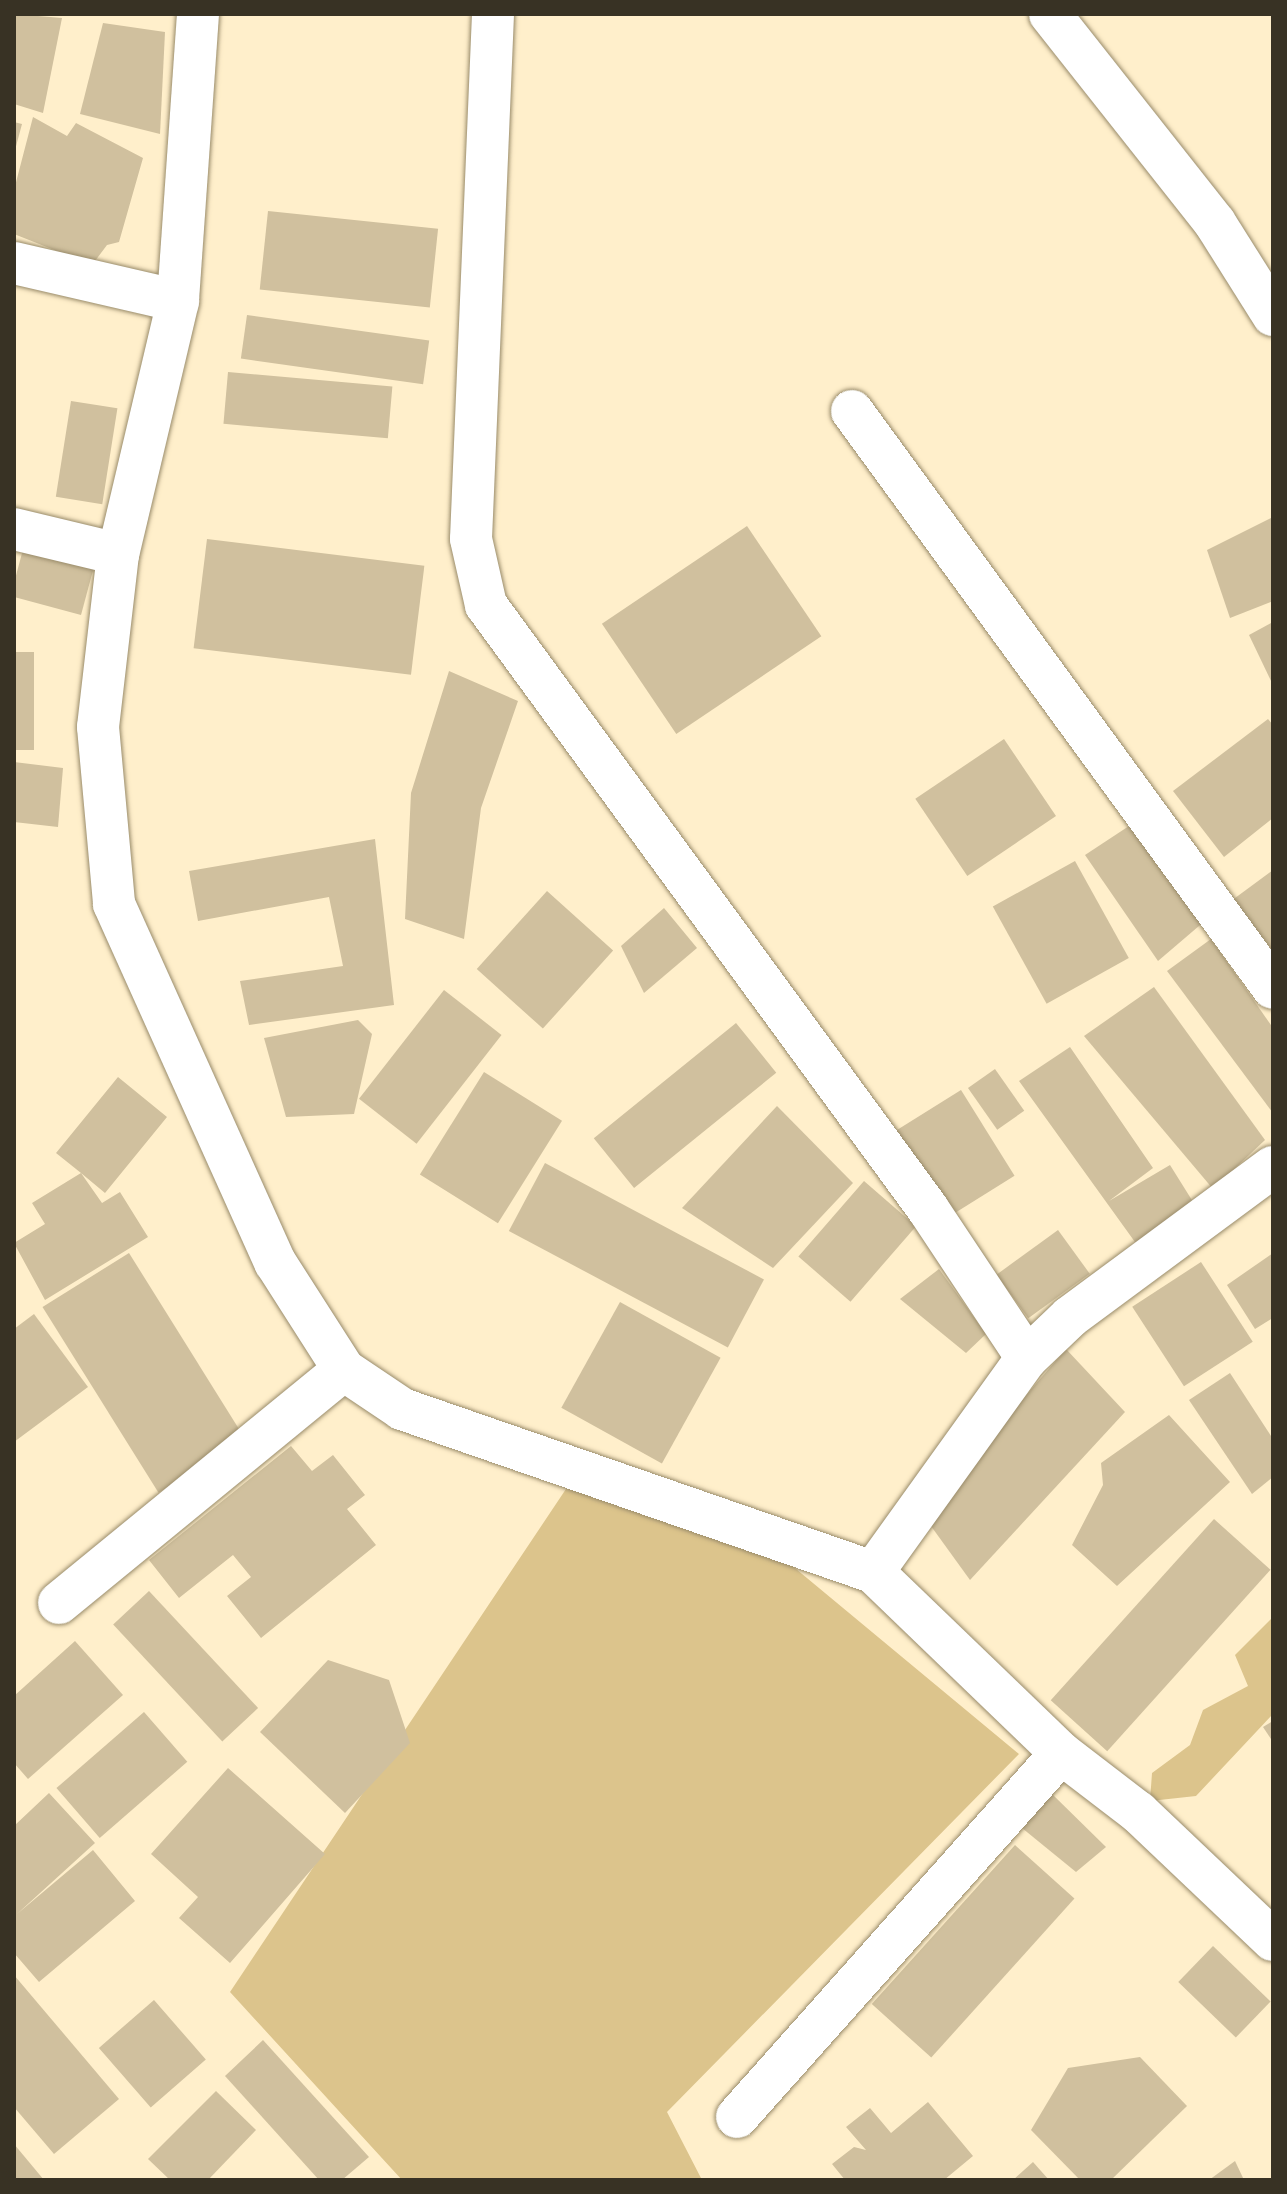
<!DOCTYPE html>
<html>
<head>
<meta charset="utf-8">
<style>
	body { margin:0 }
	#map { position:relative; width:1287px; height:2194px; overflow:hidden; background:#ffefcb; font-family:Inter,sans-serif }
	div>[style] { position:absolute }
	.green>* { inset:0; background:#dcc48c }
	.building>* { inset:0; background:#d0c09e; transform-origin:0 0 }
	.roads { filter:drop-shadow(0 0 2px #998b6a) drop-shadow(0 0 2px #998b6a) }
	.street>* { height:42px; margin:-21px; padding:0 21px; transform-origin:21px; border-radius:21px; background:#fff }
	span { translate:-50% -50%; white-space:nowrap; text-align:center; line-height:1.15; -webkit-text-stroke:7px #fdfefd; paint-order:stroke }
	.frame { position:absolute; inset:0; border:16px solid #383224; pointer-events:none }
</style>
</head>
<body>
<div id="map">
	<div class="green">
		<i style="clip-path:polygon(572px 1480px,772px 1549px,1019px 1754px,667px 2112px,702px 2180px,402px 2180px,230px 1992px)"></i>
		<i style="clip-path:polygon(1273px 1617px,1273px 1714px,1196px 1796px,1150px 1801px,1152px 1773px,1190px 1745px,1203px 1710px,1248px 1686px,1235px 1655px)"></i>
	</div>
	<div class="building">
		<i style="clip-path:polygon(14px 14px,62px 18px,43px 113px,14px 104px)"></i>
		<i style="clip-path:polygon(103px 23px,165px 32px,160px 134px,80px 114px)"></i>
		<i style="clip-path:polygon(33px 117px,67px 136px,76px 123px,143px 158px,119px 242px,107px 245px,92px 265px,14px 234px,14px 190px)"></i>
		<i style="clip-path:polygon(14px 122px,22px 124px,15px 150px,14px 149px)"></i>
		<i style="left:268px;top:211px;width:171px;height:79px;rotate:6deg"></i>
		<i style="left:247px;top:315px;width:184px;height:44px;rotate:8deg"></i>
		<i style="left:228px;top:372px;width:165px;height:52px;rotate:5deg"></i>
		<i style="left:71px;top:401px;width:47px;height:97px;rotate:9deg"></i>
		<i style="clip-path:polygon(1273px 517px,1273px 601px,1230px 618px,1207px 550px)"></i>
		<i style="left:747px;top:526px;width:133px;height:175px;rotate:56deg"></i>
		<i style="left:207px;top:539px;width:219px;height:110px;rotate:7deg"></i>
		<i style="left:25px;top:542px;width:73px;height:56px;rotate:15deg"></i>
		<i style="clip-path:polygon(1273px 622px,1273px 685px,1249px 635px)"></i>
		<i style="left:14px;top:652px;width:20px;height:98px"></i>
		<i style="clip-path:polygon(449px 671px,518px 701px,481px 808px,464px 939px,405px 919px,411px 793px)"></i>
		<i style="clip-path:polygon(1268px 719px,1273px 725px,1273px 818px,1224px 857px,1173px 791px)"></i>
		<i style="left:1004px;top:739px;width:93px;height:107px;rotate:56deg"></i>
		<i style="clip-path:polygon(14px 762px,63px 768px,58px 827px,14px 822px)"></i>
		<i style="clip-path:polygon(1129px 826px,1206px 920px,1158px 961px,1085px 855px)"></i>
		<i style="clip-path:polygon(375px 839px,394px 1005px,249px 1025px,240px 981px,343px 966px,329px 897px,198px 921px,189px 871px)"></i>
		<i style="left:1075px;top:861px;width:111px;height:94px;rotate:61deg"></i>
		<i style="clip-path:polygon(1273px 870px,1273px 951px,1231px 901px)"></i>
		<i style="left:547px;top:891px;width:89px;height:105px;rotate:42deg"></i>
		<i style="clip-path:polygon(664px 908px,697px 948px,644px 993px,621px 946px)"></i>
		<i style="clip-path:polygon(1211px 939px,1273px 1028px,1273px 1113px,1167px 971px)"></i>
		<i style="clip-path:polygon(1154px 987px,1265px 1140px,1213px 1189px,1084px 1036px)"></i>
		<i style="left:444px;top:990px;width:73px;height:138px;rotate:38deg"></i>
		<i style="clip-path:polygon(358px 1020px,372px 1034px,354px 1114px,286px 1117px,264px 1038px)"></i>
		<i style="left:736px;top:1023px;width:64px;height:183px;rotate:51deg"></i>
		<i style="clip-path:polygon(1070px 1047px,1153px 1168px,1109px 1201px,1170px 1165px,1195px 1205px,1140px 1249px,1019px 1081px)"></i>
		<i style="left:995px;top:1069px;width:51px;height:33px;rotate:55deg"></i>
		<i style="left:484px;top:1072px;width:92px;height:121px;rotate:32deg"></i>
		<i style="clip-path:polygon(118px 1077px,167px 1117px,105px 1193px,81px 1173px,102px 1203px,120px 1192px,148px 1237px,45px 1300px,14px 1243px,45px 1224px,32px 1203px,81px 1173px,56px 1153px)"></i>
		<i style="left:961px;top:1090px;width:101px;height:84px;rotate:58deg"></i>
		<i style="clip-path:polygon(777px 1106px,853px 1183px,773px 1268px,682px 1208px)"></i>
		<i style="left:545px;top:1163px;width:248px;height:77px;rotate:28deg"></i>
		<i style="left:864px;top:1181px;width:69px;height:100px;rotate:41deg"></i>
		<i style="left:1058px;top:1230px;width:54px;height:76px;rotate:54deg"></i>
		<i style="left:129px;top:1253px;width:219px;height:102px;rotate:58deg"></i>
		<i style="clip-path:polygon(1273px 1253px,1273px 1318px,1255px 1329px,1227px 1285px)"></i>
		<i style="left:1201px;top:1262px;width:95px;height:82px;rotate:57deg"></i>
		<i style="clip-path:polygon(939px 1269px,986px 1334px,966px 1353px,900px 1299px)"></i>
		<i style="left:620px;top:1302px;width:115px;height:121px;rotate:29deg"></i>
		<i style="clip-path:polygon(34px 1314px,88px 1387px,14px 1442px,14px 1329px)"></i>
		<i style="clip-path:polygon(1066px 1349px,1125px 1412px,970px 1580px,923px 1515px)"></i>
		<i style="clip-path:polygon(1230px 1373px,1273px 1439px,1273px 1477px,1252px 1494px,1189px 1400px)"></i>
		<i style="clip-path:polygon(1169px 1415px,1230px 1482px,1117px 1586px,1072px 1545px,1103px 1485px,1101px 1463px)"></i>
		<i style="clip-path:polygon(291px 1446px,312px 1471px,333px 1455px,365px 1495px,347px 1509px,376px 1545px,261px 1638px,227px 1596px,251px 1577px,233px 1555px,179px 1598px,149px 1560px)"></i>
		<i style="left:1214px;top:1519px;width:76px;height:244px;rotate:42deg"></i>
		<i style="left:149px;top:1591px;width:160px;height:49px;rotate:47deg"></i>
		<i style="clip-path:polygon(75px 1641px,123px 1695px,28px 1779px,14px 1763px,14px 1696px)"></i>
		<i style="clip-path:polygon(328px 1660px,389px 1680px,410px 1743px,345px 1813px,260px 1732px)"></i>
		<i style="left:144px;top:1712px;width:66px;height:116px;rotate:49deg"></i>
		<i style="clip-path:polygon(1273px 1721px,1273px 1742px,1263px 1727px)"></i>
		<i style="clip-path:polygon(228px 1768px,325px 1854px,230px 1963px,179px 1918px,198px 1897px,151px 1854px)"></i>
		<i style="clip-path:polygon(1050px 1792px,1106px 1847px,1076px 1872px,1022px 1828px)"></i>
		<i style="clip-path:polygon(49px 1793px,95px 1843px,17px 1914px,93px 1850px,135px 1901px,39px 1982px,14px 1953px,14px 1826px)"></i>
		<i style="left:1015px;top:1845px;width:80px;height:214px;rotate:42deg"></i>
		<i style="left:1213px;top:1946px;width:80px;height:50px;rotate:44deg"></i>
		<i style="clip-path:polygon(14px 1975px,119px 2099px,54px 2154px,14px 2107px)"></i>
		<i style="left:154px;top:2000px;width:79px;height:73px;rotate:49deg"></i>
		<i style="clip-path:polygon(263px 2040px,369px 2157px,342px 2180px,319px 2180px,225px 2076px)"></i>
		<i style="clip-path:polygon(1140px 2057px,1187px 2106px,1111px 2180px,1080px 2180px,1031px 2130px,1068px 2068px)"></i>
		<i style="clip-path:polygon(216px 2091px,256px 2130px,208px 2180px,170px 2180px,148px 2159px)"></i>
		<i style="clip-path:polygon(928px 2102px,973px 2156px,944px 2180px,845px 2180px,832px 2164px,854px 2147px,866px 2150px,846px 2127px,870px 2108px,891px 2133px)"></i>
		<i style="clip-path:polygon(14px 2144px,44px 2180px,14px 2180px)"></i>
		<i style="clip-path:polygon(1235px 2161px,1244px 2180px,1209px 2180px)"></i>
		<i style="clip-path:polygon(1033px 2162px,1049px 2180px,1013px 2180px)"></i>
	</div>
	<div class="roads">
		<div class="street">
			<i style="left:198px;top:14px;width:288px;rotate:94deg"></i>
			<i style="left:178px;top:301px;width:260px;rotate:103.3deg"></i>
			<i style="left:118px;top:554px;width:174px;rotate:96.6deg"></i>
			<i style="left:98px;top:727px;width:178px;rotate:84.8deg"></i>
			<i style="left:114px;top:904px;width:393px;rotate:65.8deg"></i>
			<i style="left:275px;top:1262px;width:128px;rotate:57.4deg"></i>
			<i style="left:344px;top:1370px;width:70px;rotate:33.9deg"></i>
			<i style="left:402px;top:1409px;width:498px;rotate:19.1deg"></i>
			<i style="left:873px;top:1572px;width:261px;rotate:43.9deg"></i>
			<i style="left:1061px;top:1753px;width:97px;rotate:37.5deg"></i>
			<i style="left:1138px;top:1812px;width:186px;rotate:43.5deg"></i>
			<i style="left:493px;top:14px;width:525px;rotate:92.4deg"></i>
			<i style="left:471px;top:539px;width:68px;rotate:77.2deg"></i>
			<i style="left:486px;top:605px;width:748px;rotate:53.8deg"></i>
			<i style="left:928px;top:1209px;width:179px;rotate:56.4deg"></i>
			<i style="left:1050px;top:14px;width:266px;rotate:51.7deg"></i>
			<i style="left:1215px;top:223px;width:109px;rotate:57.8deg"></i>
			<i style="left:14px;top:263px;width:168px;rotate:13deg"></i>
			<i style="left:852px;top:411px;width:714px;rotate:53.88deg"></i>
			<i style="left:14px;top:529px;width:107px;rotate:13.5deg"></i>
			<i style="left:873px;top:1572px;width:264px;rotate:-54.3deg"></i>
			<i style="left:1027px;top:1358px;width:59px;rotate:-43.6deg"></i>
			<i style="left:1070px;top:1317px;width:252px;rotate:-36.5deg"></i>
			<i style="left:59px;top:1603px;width:368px;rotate:-39.3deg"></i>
			<i style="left:737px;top:2117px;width:487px;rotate:-48.3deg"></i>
		</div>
	</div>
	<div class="frame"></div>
</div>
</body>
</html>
